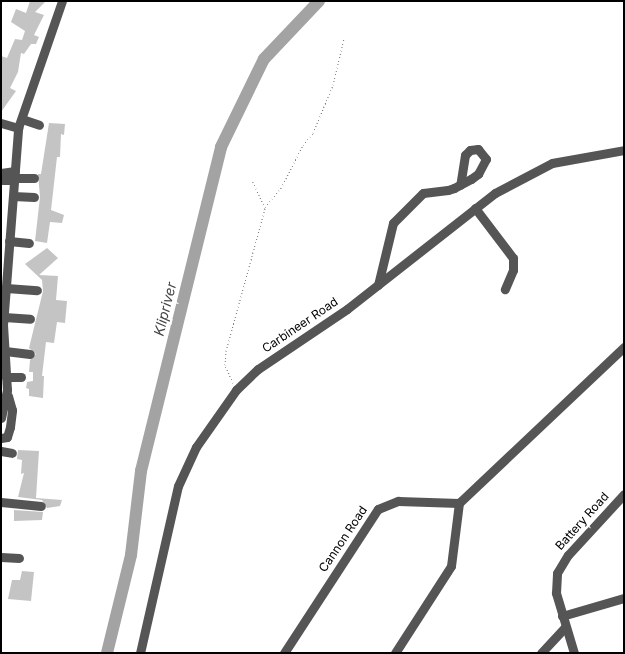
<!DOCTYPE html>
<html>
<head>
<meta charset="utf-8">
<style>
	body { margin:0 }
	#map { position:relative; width:625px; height:654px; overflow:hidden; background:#fff; font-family:Inter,sans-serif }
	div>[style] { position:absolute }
	.river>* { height:12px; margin:-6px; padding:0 6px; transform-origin:6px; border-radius:6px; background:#a3a3a3 }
	.building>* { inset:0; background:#c4c4c4 }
	.path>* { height:1px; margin-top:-0.5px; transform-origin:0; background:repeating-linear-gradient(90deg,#777 0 1px,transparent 0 3.5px) }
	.minor>* { height:9px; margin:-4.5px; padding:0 4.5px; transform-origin:4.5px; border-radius:4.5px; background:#555 }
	span { translate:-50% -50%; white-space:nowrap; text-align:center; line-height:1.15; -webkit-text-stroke:4.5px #fff; paint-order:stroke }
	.street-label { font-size:12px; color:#000 }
	.water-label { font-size:14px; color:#444; font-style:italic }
	.frame { position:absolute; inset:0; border:2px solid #000; pointer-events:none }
</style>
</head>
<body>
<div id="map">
	<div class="river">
		<i style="left:107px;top:653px;width:101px;rotate:-76.2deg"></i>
		<i style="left:131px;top:555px;width:85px;rotate:-83.2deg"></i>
		<i style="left:141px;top:471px;width:334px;rotate:-76.1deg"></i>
		<i style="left:221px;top:147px;width:98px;rotate:-64deg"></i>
		<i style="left:264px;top:59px;width:80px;rotate:-46.5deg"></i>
	</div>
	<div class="building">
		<i style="clip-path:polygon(30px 1px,46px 1px,35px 12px,44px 15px,34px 35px,39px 37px,36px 44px,31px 44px,24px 54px,21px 53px,18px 72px,10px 88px,16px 91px,1px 112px,1px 56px,7px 58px,15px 39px,22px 40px,25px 31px,11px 22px,16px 9px,26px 13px)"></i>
		<i style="clip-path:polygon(49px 123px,65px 124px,64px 135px,61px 134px,60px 157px,57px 157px,51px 210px,64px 215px,62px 223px,50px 222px,47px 243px,35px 241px,40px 197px,38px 174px,41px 174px)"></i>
		<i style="clip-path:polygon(47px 248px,58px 258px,39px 275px,58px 276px,56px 300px,67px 301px,65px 323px,57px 322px,54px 343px,46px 342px,42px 376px,44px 376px,43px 398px,29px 396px,29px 389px,26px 388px,27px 382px,33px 381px,33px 372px,29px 372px,30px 360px,36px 354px,29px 348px,43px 291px,42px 280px,25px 264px)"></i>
		<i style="clip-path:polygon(18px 450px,39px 451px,36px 498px,62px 500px,60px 506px,47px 508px,42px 500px,18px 497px,24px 473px,21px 474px,22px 460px,17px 459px)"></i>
		<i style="clip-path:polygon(14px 510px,43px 512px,42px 520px,14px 521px)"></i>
		<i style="clip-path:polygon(22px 571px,34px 572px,31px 601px,8px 599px,12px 580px,20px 580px)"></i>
	</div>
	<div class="path">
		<i style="left:265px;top:207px;width:25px;rotate:-50deg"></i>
		<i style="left:281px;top:188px;width:48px;rotate:-62.9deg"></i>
		<i style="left:303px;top:145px;width:16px;rotate:-50deg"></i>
		<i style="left:313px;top:133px;width:52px;rotate:-67.4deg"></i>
		<i style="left:333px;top:85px;width:48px;rotate:-76.8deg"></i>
		<i style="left:233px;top:383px;width:20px;rotate:-114deg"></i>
		<i style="left:225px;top:365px;width:14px;rotate:-86deg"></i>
		<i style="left:226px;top:351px;width:148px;rotate:-74.7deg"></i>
		<i style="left:265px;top:208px;width:31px;rotate:-115deg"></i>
	</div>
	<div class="minor">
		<i style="left:22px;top:119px;width:18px;rotate:19deg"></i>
		<i style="left:1px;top:123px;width:18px;rotate:16deg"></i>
		<i style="left:1px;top:173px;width:14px;rotate:-8deg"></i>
		<i style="left:14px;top:178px;width:20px"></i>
		<i style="left:1px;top:180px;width:13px"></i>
		<i style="left:13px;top:196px;width:21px;rotate:3deg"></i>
		<i style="left:475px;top:208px;width:63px;rotate:52.8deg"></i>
		<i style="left:513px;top:258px;width:12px;rotate:90deg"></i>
		<i style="left:513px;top:270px;width:21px;rotate:113deg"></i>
		<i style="left:9px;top:241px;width:20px;rotate:6deg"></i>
		<i style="left:378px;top:285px;width:64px;rotate:-76.4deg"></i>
		<i style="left:393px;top:223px;width:42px;rotate:-45deg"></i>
		<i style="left:423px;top:193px;width:25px;rotate:-7deg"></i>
		<i style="left:448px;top:190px;width:6px;rotate:-18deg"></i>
		<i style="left:454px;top:188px;width:19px;rotate:-28deg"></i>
		<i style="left:471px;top:179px;width:9px;rotate:-36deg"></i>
		<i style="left:478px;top:174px;width:17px;rotate:-62deg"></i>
		<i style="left:486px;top:159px;width:13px;rotate:-129deg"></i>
		<i style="left:478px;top:149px;width:8px;rotate:173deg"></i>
		<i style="left:470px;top:150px;width:7px;rotate:135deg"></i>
		<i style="left:465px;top:155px;width:30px;rotate:99deg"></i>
		<i style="left:6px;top:288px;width:31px;rotate:4deg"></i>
		<i style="left:4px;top:317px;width:26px;rotate:4deg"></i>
		<i style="left:5px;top:351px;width:25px;rotate:7deg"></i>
		<i style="left:6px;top:377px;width:15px"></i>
		<i style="left:1px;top:418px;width:29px;rotate:-78deg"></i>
		<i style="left:7px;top:390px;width:65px;rotate:-93.5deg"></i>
		<i style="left:3px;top:325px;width:198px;rotate:-85.6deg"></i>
		<i style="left:18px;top:128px;width:134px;rotate:-70.9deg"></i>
		<i style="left:1px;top:438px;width:6px;rotate:-9deg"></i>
		<i style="left:7px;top:437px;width:10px;rotate:-73deg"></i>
		<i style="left:10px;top:427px;width:17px;rotate:-83deg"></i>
		<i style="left:12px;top:410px;width:15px;rotate:-106deg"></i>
		<i style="left:1px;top:451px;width:11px;rotate:10deg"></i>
		<i style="left:1px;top:502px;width:40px;rotate:5.7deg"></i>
		<i style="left:1px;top:557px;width:18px;rotate:3deg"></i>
		<i style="left:562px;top:616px;width:65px;rotate:-16.2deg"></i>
		<i style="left:140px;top:653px;width:171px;rotate:-77.2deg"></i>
		<i style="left:178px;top:486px;width:43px;rotate:-65.2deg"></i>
		<i style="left:196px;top:447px;width:70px;rotate:-54.9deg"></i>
		<i style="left:236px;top:390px;width:30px;rotate:-44deg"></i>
		<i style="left:258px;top:369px;width:107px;rotate:-34deg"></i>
		<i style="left:347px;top:309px;width:188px;rotate:-38.1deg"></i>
		<i style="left:495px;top:193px;width:64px;rotate:-27.8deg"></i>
		<i style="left:552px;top:163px;width:73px;rotate:-10.2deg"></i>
		<i style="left:284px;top:653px;width:172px;rotate:-56.9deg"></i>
		<i style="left:378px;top:509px;width:22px;rotate:-22deg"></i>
		<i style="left:398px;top:501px;width:61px;rotate:1.9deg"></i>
		<i style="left:395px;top:653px;width:103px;rotate:-57.2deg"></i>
		<i style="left:451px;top:566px;width:64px;rotate:-82.8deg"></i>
		<i style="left:459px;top:503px;width:227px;rotate:-43.4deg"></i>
		<i style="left:541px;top:653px;width:35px;rotate:-47deg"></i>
		<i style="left:574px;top:653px;width:63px;rotate:-106.7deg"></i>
		<i style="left:556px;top:593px;width:20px;rotate:-87deg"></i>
		<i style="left:557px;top:573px;width:21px;rotate:-59deg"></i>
		<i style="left:568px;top:555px;width:83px;rotate:-47.4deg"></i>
	</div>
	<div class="street-label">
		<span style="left:300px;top:325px;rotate:-34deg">Carbineer Road</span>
		<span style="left:582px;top:521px;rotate:-48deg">Battery Road</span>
		<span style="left:343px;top:539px;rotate:-56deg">Cannon Road</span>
	</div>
	<div class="water-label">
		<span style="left:165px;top:309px;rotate:-76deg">Klipriver</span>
	</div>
	<div class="frame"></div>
</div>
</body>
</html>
